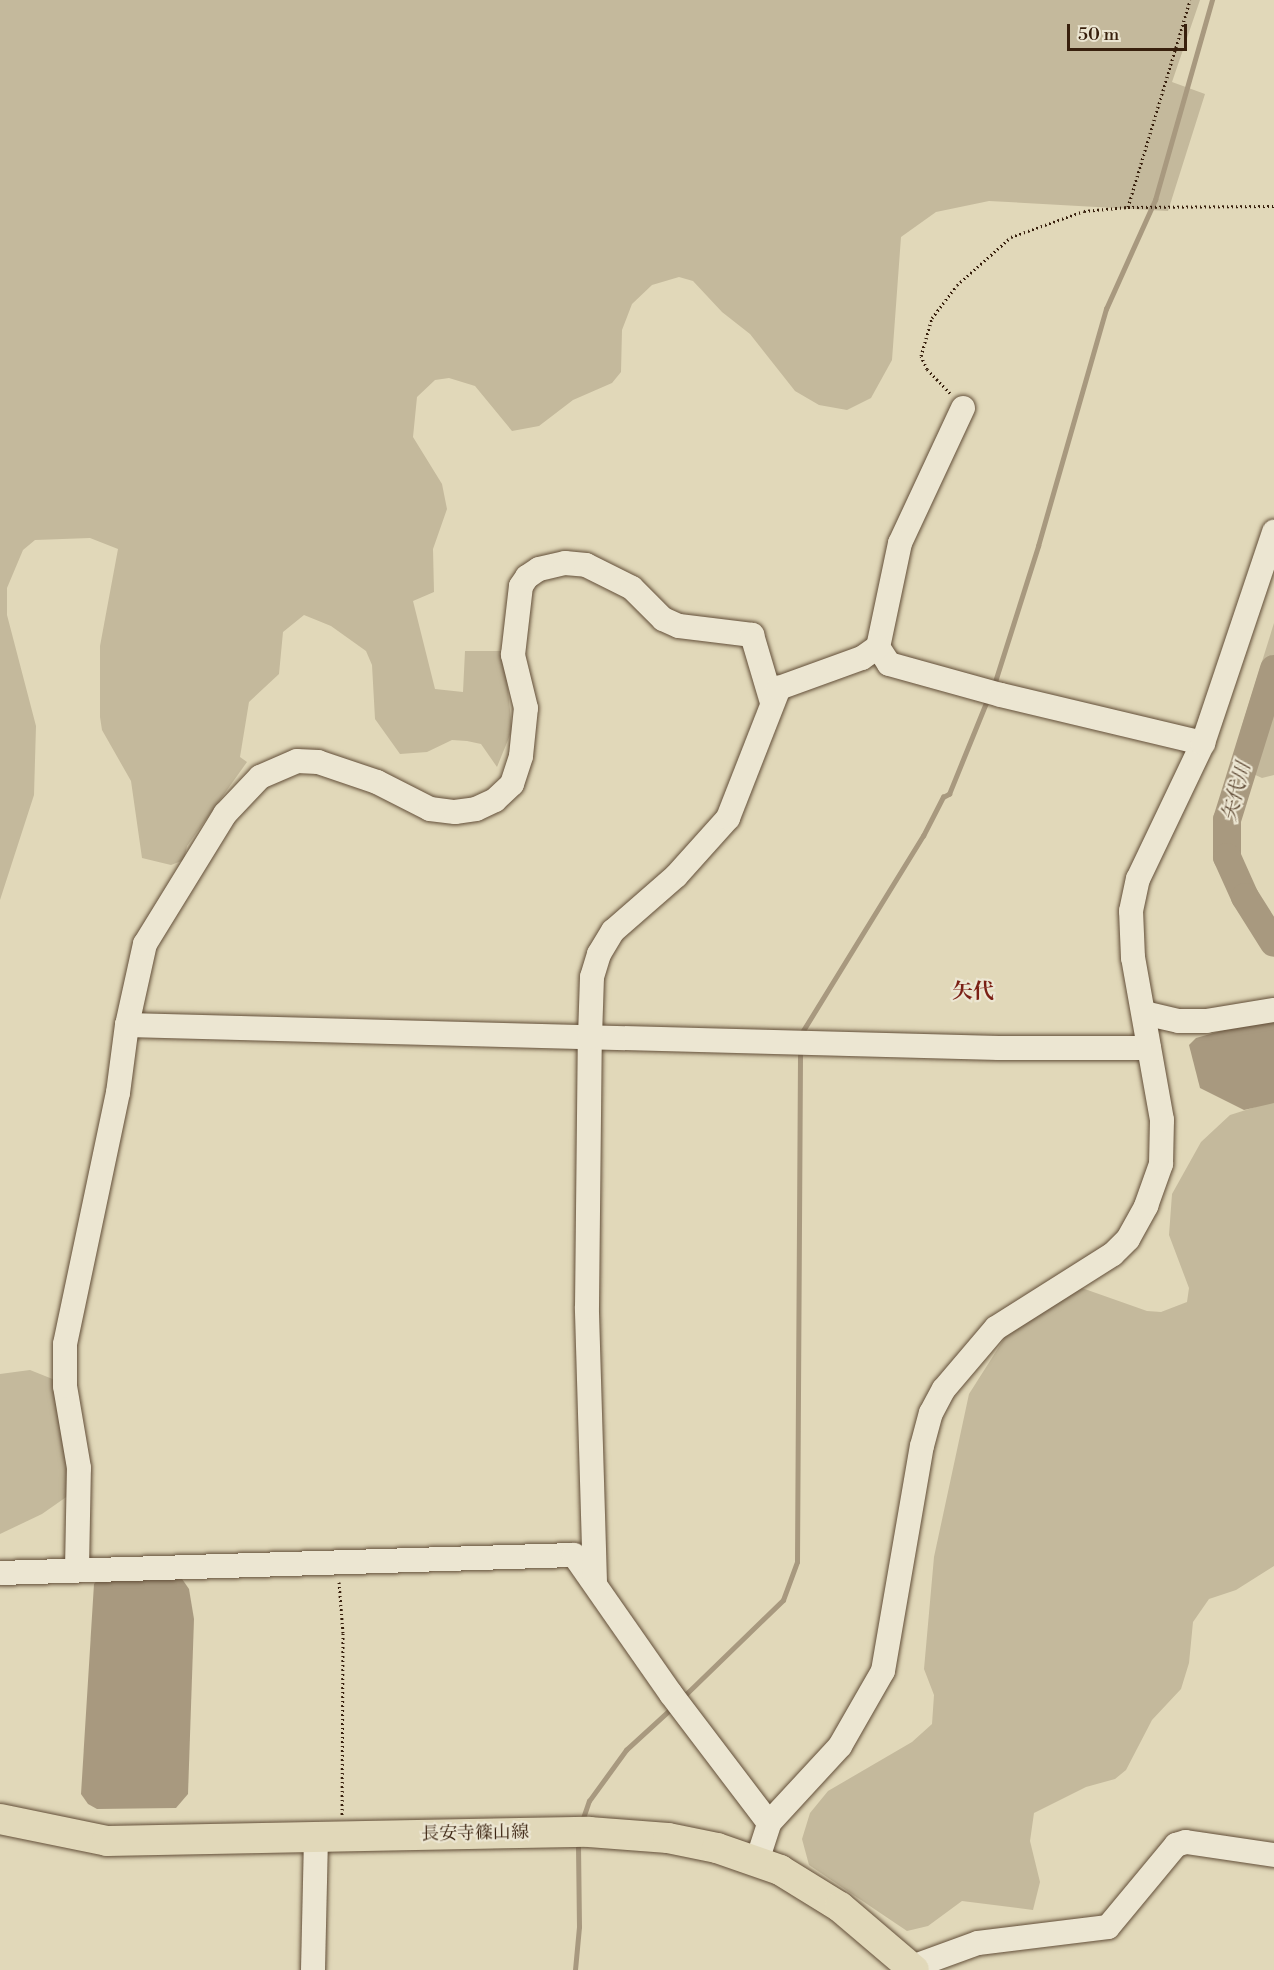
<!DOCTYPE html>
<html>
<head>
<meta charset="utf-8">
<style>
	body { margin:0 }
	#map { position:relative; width:1274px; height:1970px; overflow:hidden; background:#e1d8b9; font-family:"Libre Bodoni","Noto Serif JP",serif }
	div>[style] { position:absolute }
	.green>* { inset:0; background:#c4b99c }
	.water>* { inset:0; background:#a8997f }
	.stream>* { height:4.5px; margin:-2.25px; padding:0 2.25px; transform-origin:2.25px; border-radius:2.25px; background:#a8997f }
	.river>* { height:28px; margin:-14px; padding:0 14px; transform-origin:14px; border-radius:14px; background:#a8997f }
	.path>* { height:3px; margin-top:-1.5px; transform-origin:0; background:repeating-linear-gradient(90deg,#38200d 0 1.5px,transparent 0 4.5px) }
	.roads { filter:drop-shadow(0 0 2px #624e38) drop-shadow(0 0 2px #624e38) }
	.minor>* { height:24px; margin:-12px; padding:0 12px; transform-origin:12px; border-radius:12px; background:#ece6d2 }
	.major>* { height:30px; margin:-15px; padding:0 15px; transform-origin:15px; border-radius:15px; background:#e1d8b9 }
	span { translate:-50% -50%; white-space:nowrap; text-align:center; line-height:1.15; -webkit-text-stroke:4.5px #ece6d2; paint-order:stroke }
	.street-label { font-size:18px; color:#38200d }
	.water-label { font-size:20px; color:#5f4a35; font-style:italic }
	.quarter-label { font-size:21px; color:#7a1f14; font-weight:700 }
	.scale { position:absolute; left:1067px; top:24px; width:120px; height:27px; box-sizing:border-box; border:3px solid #38200d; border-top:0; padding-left:8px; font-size:18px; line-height:21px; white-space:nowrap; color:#38200d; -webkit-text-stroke:4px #ece6d2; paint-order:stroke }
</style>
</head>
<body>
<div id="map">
	<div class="green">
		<i style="clip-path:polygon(0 0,1200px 0,1172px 82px,1205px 94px,1168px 211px,989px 201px,936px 212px,901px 237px,892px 360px,871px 398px,847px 410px,819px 405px,795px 391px,750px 334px,722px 312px,693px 281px,679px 277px,652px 285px,632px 304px,622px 330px,621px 372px,612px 383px,573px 400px,539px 426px,512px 431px,475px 386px,449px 378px,435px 380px,417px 397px,413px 437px,442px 484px,447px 509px,433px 549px,434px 592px,413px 601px,435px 689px,463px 692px,465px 651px,504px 651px,512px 730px,497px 767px,481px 744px,467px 741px,452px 740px,427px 752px,400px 754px,375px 719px,372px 665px,366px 651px,331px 626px,304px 615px,283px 632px,279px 674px,249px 702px,240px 757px,247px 762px,187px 846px,184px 860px,171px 865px,142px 858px,131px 781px,102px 730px,100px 717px,100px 646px,118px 549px,90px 538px,35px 540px,23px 550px,7px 588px,7px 615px,36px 726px,34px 795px,0 900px)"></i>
		<i style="clip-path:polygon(1274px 623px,1274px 775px,1262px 778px,1249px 772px,1240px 761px,1240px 732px)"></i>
		<i style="clip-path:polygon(1268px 1103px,1274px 1103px,1274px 1566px,1236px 1590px,1209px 1599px,1193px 1622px,1189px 1663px,1181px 1689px,1152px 1720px,1126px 1770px,1115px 1779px,1086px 1787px,1034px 1813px,1030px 1841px,1040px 1882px,1033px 1910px,962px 1901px,928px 1926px,907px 1931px,809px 1865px,802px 1839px,810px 1813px,828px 1791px,912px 1742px,932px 1724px,934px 1695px,924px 1669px,934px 1557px,969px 1394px,1009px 1331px,1079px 1287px,1147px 1311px,1161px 1312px,1187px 1302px,1189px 1288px,1169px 1235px,1172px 1194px,1201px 1142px,1230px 1115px)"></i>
		<i style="clip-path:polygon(30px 1370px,55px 1380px,72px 1493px,42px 1514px,0 1534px,0 1374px)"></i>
	</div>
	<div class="water">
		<i style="clip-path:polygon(1274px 1016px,1274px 1103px,1244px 1110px,1200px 1088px,1189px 1045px,1196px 1038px)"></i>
		<i style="clip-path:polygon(180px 1576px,189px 1589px,194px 1619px,188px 1794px,176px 1808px,97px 1809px,88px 1804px,81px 1794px,94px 1584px,100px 1577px)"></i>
	</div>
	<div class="stream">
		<i style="left:994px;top:685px;width:146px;rotate:-72.4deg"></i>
		<i style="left:1038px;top:546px;width:247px;rotate:-74deg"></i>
		<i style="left:1106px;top:309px;width:120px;rotate:-65.8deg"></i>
		<i style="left:1155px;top:200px;width:208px;rotate:-74.1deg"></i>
		<i style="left:801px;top:1034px;width:233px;rotate:-58.4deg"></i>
		<i style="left:923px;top:836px;width:44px;rotate:-62.9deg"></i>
		<i style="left:943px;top:797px;width:7px;rotate:-27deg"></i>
		<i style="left:949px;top:794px;width:104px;rotate:-67.9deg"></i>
		<i style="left:683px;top:1697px;width:139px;rotate:-44.1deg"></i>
		<i style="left:783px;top:1600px;width:40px;rotate:-69.8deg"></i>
		<i style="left:797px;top:1562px;width:513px;rotate:-89.66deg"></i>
		<i style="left:582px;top:1821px;width:21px;rotate:-71deg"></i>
		<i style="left:589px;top:1801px;width:63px;rotate:-54deg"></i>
		<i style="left:626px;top:1750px;width:64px;rotate:-42.5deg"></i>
		<i style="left:575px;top:1970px;width:43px;rotate:-84.7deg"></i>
		<i style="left:579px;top:1927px;width:83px;rotate:-90.7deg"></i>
	</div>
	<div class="river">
		<i style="left:1274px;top:669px;width:158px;rotate:107.3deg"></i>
		<i style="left:1227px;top:820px;width:37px;rotate:90deg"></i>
		<i style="left:1227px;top:857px;width:44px;rotate:65.8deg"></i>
		<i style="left:1245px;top:897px;width:54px;rotate:57.8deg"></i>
	</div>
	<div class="path">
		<i style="left:1128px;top:207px;width:216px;rotate:-73.3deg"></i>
		<i style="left:950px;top:393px;width:33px;rotate:-134deg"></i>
		<i style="left:927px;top:369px;width:14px;rotate:-115deg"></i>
		<i style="left:921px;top:356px;width:40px;rotate:-74deg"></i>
		<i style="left:932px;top:318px;width:41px;rotate:-52.9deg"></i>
		<i style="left:957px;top:285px;width:72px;rotate:-41.6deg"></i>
		<i style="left:1011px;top:237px;width:77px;rotate:-19.6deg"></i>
		<i style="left:1084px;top:211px;width:44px;rotate:-5.2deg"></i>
		<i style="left:1128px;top:207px;width:146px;rotate:-0.4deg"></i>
		<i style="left:339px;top:1582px;width:51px;rotate:85.5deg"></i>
		<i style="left:343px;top:1633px;width:182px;rotate:90.3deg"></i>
	</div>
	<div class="roads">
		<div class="minor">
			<i style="left:963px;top:408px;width:149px;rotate:115deg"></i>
			<i style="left:900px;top:543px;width:106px;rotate:101.9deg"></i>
			<i style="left:878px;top:647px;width:20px;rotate:57deg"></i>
			<i style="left:889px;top:664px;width:116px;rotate:15.5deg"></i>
			<i style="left:1001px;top:695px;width:208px;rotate:13.4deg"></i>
			<i style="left:1144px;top:1013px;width:36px;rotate:13deg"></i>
			<i style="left:1179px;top:1021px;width:27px"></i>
			<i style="left:1206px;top:1021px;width:69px;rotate:-9.2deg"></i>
			<i style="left:127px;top:1025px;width:872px;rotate:1.51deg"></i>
			<i style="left:999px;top:1048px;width:150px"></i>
			<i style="left:77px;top:1569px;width:101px;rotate:-88.9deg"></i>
			<i style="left:79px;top:1468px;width:83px;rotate:-99.7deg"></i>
			<i style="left:65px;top:1386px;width:42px;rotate:-90deg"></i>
			<i style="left:65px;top:1344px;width:257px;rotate:-78.1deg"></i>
			<i style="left:118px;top:1093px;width:69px;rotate:-82.5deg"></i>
			<i style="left:127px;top:1025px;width:83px;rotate:-77.5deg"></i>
			<i style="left:145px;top:944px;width:153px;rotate:-58.4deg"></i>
			<i style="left:225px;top:814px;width:51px;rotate:-46.6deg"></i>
			<i style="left:260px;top:777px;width:40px;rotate:-23.4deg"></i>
			<i style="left:297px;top:761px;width:21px;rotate:3deg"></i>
			<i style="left:318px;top:762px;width:62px;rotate:18.7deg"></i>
			<i style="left:377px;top:782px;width:59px;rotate:27deg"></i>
			<i style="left:430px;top:809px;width:25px;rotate:7deg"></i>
			<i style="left:455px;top:812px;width:21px;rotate:-8deg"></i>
			<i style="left:476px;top:809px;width:21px;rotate:-25deg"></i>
			<i style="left:495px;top:800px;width:23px;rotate:-43deg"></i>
			<i style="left:512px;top:784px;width:29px;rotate:-72deg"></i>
			<i style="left:521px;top:756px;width:48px;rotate:-84.1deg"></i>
			<i style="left:526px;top:708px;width:55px;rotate:-103.8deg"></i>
			<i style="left:513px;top:655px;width:69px;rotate:-83.4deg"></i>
			<i style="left:521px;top:586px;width:11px;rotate:-56deg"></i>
			<i style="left:527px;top:577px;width:14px;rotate:-34deg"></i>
			<i style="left:539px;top:569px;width:27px;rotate:-13deg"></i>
			<i style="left:565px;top:563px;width:21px;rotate:5deg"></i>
			<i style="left:586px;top:565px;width:51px;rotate:26.6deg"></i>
			<i style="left:632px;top:588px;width:44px;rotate:45deg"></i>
			<i style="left:663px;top:619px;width:17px;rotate:24deg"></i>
			<i style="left:679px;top:626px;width:74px;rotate:7deg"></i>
			<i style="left:752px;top:635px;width:67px;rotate:73.5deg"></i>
			<i style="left:0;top:1573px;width:574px;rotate:-1.8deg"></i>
			<i style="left:574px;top:1555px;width:169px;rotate:55.1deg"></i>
			<i style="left:671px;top:1694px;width:162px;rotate:52.8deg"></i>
			<i style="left:595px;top:1582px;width:275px;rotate:-91.7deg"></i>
			<i style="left:587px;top:1307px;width:270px;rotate:-89.4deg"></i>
			<i style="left:590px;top:1037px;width:60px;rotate:-88.1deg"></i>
			<i style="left:592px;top:977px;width:24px;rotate:-73deg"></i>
			<i style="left:599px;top:954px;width:27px;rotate:-59deg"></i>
			<i style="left:613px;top:931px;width:84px;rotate:-41.1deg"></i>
			<i style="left:676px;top:876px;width:78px;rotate:-48.1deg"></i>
			<i style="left:728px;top:818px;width:140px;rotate:-68.6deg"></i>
			<i style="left:779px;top:688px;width:88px;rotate:-19.9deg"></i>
			<i style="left:862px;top:658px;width:19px;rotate:-35deg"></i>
			<i style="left:757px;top:1861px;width:40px;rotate:-72deg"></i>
			<i style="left:769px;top:1823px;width:105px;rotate:-47.3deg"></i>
			<i style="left:840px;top:1746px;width:86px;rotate:-60.2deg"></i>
			<i style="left:883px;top:1671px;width:228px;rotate:-80.2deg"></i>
			<i style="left:922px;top:1446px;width:34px;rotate:-75deg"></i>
			<i style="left:931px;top:1413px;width:27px;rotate:-62deg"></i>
			<i style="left:944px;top:1389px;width:80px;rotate:-49.6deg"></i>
			<i style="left:996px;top:1328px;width:138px;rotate:-32.3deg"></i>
			<i style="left:1113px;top:1254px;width:21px;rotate:-45deg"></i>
			<i style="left:1128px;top:1239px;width:38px;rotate:-61deg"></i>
			<i style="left:1146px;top:1206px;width:45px;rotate:-70.3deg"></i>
			<i style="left:1161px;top:1164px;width:44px;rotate:-88.7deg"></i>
			<i style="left:1162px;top:1120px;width:165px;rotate:-100.1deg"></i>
			<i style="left:1133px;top:958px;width:47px;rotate:-92.4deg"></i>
			<i style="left:1131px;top:911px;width:33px;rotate:-78deg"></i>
			<i style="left:1138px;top:879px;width:151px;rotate:-64.5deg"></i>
			<i style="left:1203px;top:743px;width:223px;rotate:-71.4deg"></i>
			<i style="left:912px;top:1967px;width:70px;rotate:-20deg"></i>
			<i style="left:978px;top:1943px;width:131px;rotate:-7deg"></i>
			<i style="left:1108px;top:1927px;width:107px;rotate:-50.3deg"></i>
			<i style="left:1176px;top:1845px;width:10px;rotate:-17deg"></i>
			<i style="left:1186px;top:1842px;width:89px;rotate:8.4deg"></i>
			<i style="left:313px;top:1970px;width:132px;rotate:-88.7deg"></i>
		</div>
		<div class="major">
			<i style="left:0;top:1819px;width:109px;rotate:11.6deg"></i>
			<i style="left:107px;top:1841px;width:482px;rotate:-1.1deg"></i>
			<i style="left:589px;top:1832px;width:79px;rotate:4.3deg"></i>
			<i style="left:668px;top:1838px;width:50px;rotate:11.5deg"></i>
			<i style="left:717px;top:1848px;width:67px;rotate:19.2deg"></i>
			<i style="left:780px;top:1870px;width:70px;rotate:31.7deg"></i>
			<i style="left:840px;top:1907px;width:97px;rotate:40.4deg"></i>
		</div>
	</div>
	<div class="street-label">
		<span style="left:475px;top:1834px;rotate:-1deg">長安寺篠山線</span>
	</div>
	<div class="water-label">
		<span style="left:1237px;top:792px;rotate:-75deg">矢代川</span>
	</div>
	<div class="quarter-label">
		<span style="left:973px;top:992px">矢代</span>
	</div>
	<div class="scale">50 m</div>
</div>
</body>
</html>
